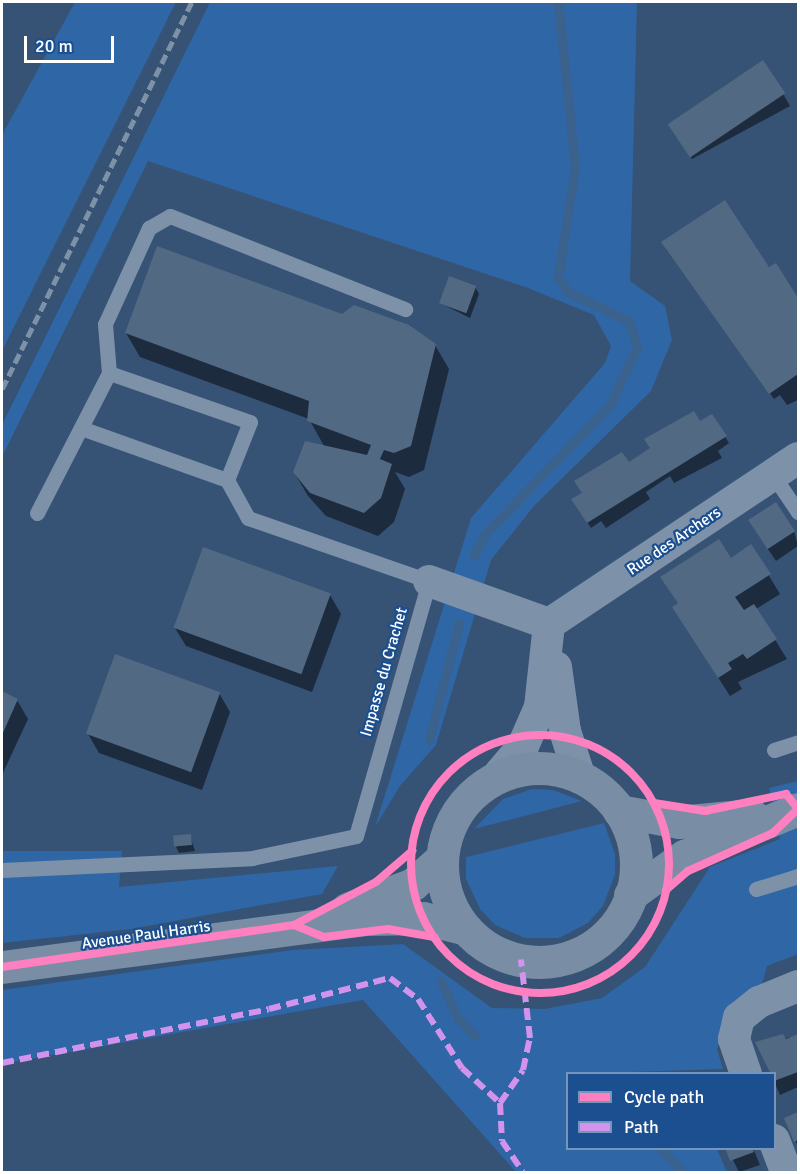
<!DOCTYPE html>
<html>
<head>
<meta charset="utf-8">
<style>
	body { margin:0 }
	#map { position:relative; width:800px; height:1174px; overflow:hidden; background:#365274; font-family:Signika,sans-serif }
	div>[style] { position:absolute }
	.green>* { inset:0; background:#2f66a5 }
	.shadow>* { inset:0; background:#0007 }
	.stream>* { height:9px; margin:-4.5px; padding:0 4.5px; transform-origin:4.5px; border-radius:4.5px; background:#3b618d }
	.building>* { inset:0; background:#526984; transform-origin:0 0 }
	.service>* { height:15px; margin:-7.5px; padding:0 7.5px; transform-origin:7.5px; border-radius:7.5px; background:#7d92a8 }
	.minor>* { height:32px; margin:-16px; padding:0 16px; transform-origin:16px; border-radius:16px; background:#7d92a8 }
	.secondary>* { height:33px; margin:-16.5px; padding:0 16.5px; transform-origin:16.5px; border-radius:16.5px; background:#798da4 }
	.secondary>.ring { margin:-16.5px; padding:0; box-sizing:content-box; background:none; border:33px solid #798da4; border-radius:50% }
	.rail>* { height:4.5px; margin-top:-2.25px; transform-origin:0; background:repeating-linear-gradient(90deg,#7e92a7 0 10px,transparent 0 14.5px) }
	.quiet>* { height:6px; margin-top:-3px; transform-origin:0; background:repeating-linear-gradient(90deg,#d193ec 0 12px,transparent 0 18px) }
	.cycleway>* { height:8px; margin:-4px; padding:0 4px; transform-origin:4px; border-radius:4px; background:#ff80c0 }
	.cycleway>.ring { margin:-4px; padding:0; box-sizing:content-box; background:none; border:8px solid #ff80c0; border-radius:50% }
	span { translate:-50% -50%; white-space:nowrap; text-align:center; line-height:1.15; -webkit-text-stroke:4.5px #1b4f8f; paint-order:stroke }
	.street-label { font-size:16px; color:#fff }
	.frame { position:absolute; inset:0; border:3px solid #fff; pointer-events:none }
	.legend { position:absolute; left:566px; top:1072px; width:210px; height:78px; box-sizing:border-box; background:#1b4f8f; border:2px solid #7695bc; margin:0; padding:8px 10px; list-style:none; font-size:18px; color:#fff }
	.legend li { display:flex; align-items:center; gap:12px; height:30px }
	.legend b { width:30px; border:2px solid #7695bc }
	.scale { position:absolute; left:24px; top:36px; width:90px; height:27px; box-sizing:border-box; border:3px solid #fff; border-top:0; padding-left:8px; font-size:18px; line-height:21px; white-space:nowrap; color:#fff; -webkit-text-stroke:4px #1b4f8f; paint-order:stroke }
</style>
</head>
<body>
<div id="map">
	<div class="green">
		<i style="clip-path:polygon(75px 2px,176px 2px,2px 351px,2px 135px)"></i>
		<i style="clip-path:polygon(210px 2px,637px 2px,630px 281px,665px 306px,672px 340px,651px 391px,534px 506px,491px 560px,436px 745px,400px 786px,375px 827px,471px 518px,605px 363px,611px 346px,594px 315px,528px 288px,148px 161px,2px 457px,2px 425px)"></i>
		<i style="clip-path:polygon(798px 781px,798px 954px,767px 966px,762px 985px,733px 1004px,717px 1049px,723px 1069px,568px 1074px,568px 1148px,717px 1149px,727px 1172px,516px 1172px,363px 1000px,2px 1064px,2px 990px,293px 950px,403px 944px,492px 1008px,545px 1009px,602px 998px,645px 967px,710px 867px,780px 839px,769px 788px)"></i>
		<i style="clip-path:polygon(553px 790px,582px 801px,474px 829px,503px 799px,532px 789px)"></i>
		<i style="clip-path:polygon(604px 823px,615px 854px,615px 875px,603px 906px,588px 923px,559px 938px,525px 938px,495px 925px,480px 909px,466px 879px,466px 857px)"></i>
		<i style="clip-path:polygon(2px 851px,122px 851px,119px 887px,338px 866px,322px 894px,131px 929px,2px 943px)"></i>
	</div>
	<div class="shadow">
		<i style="clip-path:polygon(783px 94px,790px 106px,692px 159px,672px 130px)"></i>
		<i style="clip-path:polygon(666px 249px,768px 269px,775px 265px,798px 301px,798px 400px,787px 405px,780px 395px,774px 399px)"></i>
		<i style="clip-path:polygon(475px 287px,479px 294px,470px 318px,440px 303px)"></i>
		<i style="clip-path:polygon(342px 315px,435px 345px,449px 369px,424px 470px,409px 477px,395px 472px,405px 489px,394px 522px,378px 536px,326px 516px,308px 496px,294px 472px,324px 446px,309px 419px,140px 357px,126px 333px)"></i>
		<i style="clip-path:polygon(712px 416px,729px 443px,718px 451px,722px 458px,674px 483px,670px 476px,646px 492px,650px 499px,606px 528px,601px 521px,591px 528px,577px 506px,582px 493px,704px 429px)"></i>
		<i style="clip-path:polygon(794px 531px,798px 546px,776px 561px,757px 533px)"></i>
		<i style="clip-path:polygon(751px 546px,780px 594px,756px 609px,787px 659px,738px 682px,742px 689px,730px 696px,685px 626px,731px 560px)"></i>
		<i style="clip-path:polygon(330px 595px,341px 614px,312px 692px,186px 646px,175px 628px)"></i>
		<i style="clip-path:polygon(2px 693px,17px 700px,28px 719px,2px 775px)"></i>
		<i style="clip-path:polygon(219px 693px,230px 712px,202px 790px,99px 753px,88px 734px)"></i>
		<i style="clip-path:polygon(190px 836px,195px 851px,179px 853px,176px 847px)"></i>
		<i style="clip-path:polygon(798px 1036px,798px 1087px,780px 1095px,757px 1043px)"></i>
		<i style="clip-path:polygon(798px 1113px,798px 1147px,786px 1118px)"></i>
		<i style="clip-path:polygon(727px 1148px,753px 1148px,760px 1165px,739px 1172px)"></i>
	</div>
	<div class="stream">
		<i style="left:474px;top:555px;width:24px;rotate:-62deg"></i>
		<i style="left:485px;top:534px;width:180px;rotate:-45.9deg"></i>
		<i style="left:610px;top:405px;width:64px;rotate:-65deg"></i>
		<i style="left:637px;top:347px;width:27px;rotate:-107deg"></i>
		<i style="left:629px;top:321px;width:68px;rotate:-154.6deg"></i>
		<i style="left:568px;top:292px;width:18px;rotate:-124deg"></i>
		<i style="left:558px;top:277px;width:111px;rotate:-81.2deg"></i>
		<i style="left:575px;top:167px;width:166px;rotate:-95.9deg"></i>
		<i style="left:429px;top:740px;width:121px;rotate:-75.6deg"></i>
		<i style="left:441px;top:981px;width:42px;rotate:65.9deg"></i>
		<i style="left:458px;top:1019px;width:24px;rotate:45deg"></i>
		<i style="left:660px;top:1148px;width:33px;rotate:47deg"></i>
	</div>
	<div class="building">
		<i style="left:763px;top:60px;width:40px;height:115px;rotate:56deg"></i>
		<i style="clip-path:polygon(725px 200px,769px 267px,776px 263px,798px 298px,798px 374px,769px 394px,661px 242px)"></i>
		<i style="clip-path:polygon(157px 246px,342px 314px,354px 305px,409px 325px,436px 344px,411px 446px,394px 453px,384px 450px,380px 459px,392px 464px,381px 498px,364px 513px,310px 493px,293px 472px,305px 441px,367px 455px,371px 445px,307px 421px,309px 401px,125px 333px)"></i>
		<i style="left:449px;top:276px;width:29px;height:29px;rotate:20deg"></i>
		<i style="clip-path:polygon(694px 411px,700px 421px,712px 414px,727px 436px,587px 523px,571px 499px,582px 493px,574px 481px,622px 452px,629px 462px,650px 448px,644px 439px)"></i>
		<i style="left:776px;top:502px;width:35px;height:33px;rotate:57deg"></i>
		<i style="clip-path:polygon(719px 539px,731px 558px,751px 544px,771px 574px,735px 597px,744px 610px,754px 604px,777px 639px,747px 659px,743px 654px,728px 663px,732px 669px,718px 678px,672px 607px,678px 603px,660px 577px)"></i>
		<i style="left:203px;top:547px;width:136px;height:86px;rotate:20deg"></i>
		<i style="left:115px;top:654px;width:112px;height:85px;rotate:20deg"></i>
		<i style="clip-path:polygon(2px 691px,18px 699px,2px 735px)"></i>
		<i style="left:191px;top:834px;width:11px;height:18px;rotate:85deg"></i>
		<i style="clip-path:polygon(783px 1034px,786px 1039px,798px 1034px,798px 1072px,774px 1081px,755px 1042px)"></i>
		<i style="clip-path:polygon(798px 1112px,798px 1140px,794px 1142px,784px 1118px)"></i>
		<i style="clip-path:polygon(725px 1148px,752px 1148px,754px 1152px,730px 1161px)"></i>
	</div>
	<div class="service">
		<i style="left:81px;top:428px;width:155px;rotate:19.6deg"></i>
		<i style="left:773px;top:475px;width:45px;rotate:56deg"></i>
		<i style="left:37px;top:513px;width:157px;rotate:-62.8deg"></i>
		<i style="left:774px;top:750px;width:25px;rotate:-18deg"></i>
		<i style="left:2px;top:870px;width:250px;rotate:-2.7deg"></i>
		<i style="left:252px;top:858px;width:106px;rotate:-11.9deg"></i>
		<i style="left:356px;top:836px;width:265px;rotate:-74deg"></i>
		<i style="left:429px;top:581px;width:192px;rotate:-160.8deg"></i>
		<i style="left:248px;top:518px;width:43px;rotate:-118.9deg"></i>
		<i style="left:227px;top:480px;width:62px;rotate:-68.4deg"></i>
		<i style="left:250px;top:422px;width:149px;rotate:-160.8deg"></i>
		<i style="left:109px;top:373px;width:49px;rotate:-94.7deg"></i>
		<i style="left:105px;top:324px;width:106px;rotate:-65.4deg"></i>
		<i style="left:149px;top:228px;width:24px;rotate:-30deg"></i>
		<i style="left:170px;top:216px;width:253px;rotate:21.6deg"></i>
		<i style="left:756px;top:889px;width:44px;rotate:-17.2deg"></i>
	</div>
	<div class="minor">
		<i style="left:429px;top:581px;width:127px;rotate:19.7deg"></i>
		<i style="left:549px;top:624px;width:299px;rotate:-33.7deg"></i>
		<i style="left:556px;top:667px;width:65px;rotate:82deg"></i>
		<i style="left:565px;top:731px;width:49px;rotate:72.3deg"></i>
		<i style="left:496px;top:778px;width:42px;rotate:-49.8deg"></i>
		<i style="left:523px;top:746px;width:43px;rotate:-66.4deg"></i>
		<i style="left:540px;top:707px;width:83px;rotate:-83.8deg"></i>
		<i style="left:746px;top:1074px;width:37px;rotate:-109deg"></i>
		<i style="left:734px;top:1039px;width:22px;rotate:-77deg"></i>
		<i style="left:739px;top:1018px;width:26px;rotate:-39deg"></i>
		<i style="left:759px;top:1002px;width:42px;rotate:-22.3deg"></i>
		<i style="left:774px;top:1140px;width:34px;rotate:69deg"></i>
	</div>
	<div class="secondary">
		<i class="ring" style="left:442px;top:768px;width:161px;height:161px"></i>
		<i style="left:619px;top:811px;width:61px;rotate:10.4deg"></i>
		<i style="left:679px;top:822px;width:73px;rotate:-5.5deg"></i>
		<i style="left:630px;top:895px;width:67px;rotate:-35.8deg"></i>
		<i style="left:684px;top:856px;width:123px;rotate:-22.4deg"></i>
		<i style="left:347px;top:909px;width:71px;rotate:-20.7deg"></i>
		<i style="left:413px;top:884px;width:39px;rotate:-42deg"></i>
		<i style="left:2px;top:967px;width:366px;rotate:-7.5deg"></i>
		<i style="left:365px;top:919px;width:58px;rotate:-1deg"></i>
		<i style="left:423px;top:918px;width:44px;rotate:14.3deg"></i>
	</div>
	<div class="rail">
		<i style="left:2px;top:389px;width:431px;rotate:-63.9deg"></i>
	</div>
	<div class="quiet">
		<i style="left:2px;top:1063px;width:272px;rotate:-11.4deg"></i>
		<i style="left:269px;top:1009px;width:125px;rotate:-14.4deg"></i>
		<i style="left:390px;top:978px;width:35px;rotate:37deg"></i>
		<i style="left:418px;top:999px;width:82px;rotate:57.5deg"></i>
		<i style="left:462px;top:1068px;width:52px;rotate:42.6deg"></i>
		<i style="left:500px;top:1103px;width:40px;rotate:-55.1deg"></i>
		<i style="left:523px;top:1070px;width:33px;rotate:-78deg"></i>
		<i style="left:530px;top:1038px;width:79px;rotate:-96.6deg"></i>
		<i style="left:500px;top:1103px;width:38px;rotate:87deg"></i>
		<i style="left:502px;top:1141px;width:37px;rotate:56deg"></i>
	</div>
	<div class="cycleway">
		<i class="ring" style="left:411px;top:735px;width:250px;height:250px"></i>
		<i style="left:654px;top:803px;width:52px;rotate:8.9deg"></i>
		<i style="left:705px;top:811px;width:83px;rotate:-11.9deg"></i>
		<i style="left:786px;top:794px;width:19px;rotate:51deg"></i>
		<i style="left:666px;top:890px;width:29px;rotate:-41deg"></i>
		<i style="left:688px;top:871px;width:93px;rotate:-24.1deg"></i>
		<i style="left:773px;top:833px;width:35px;rotate:-44deg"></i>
		<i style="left:294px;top:925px;width:32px;rotate:22deg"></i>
		<i style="left:324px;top:937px;width:64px;rotate:-7.1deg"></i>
		<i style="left:388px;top:929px;width:47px;rotate:9.9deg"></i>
		<i style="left:2px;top:967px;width:295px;rotate:-8.2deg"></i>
		<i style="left:294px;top:925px;width:93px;rotate:-27.7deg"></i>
		<i style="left:376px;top:882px;width:48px;rotate:-40.7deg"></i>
	</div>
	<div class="street-label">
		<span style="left:674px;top:541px;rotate:-34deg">Rue des Archers</span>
		<span style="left:384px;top:672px;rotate:-74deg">Impasse du Crachet</span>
		<span style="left:146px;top:935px;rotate:-8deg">Avenue Paul Harris</span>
	</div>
	<div class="frame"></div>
	<ul class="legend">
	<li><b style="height:8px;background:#ff80c0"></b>Cycle path</li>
	<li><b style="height:8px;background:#d193ec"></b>Path</li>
	</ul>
	<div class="scale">20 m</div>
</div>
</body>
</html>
